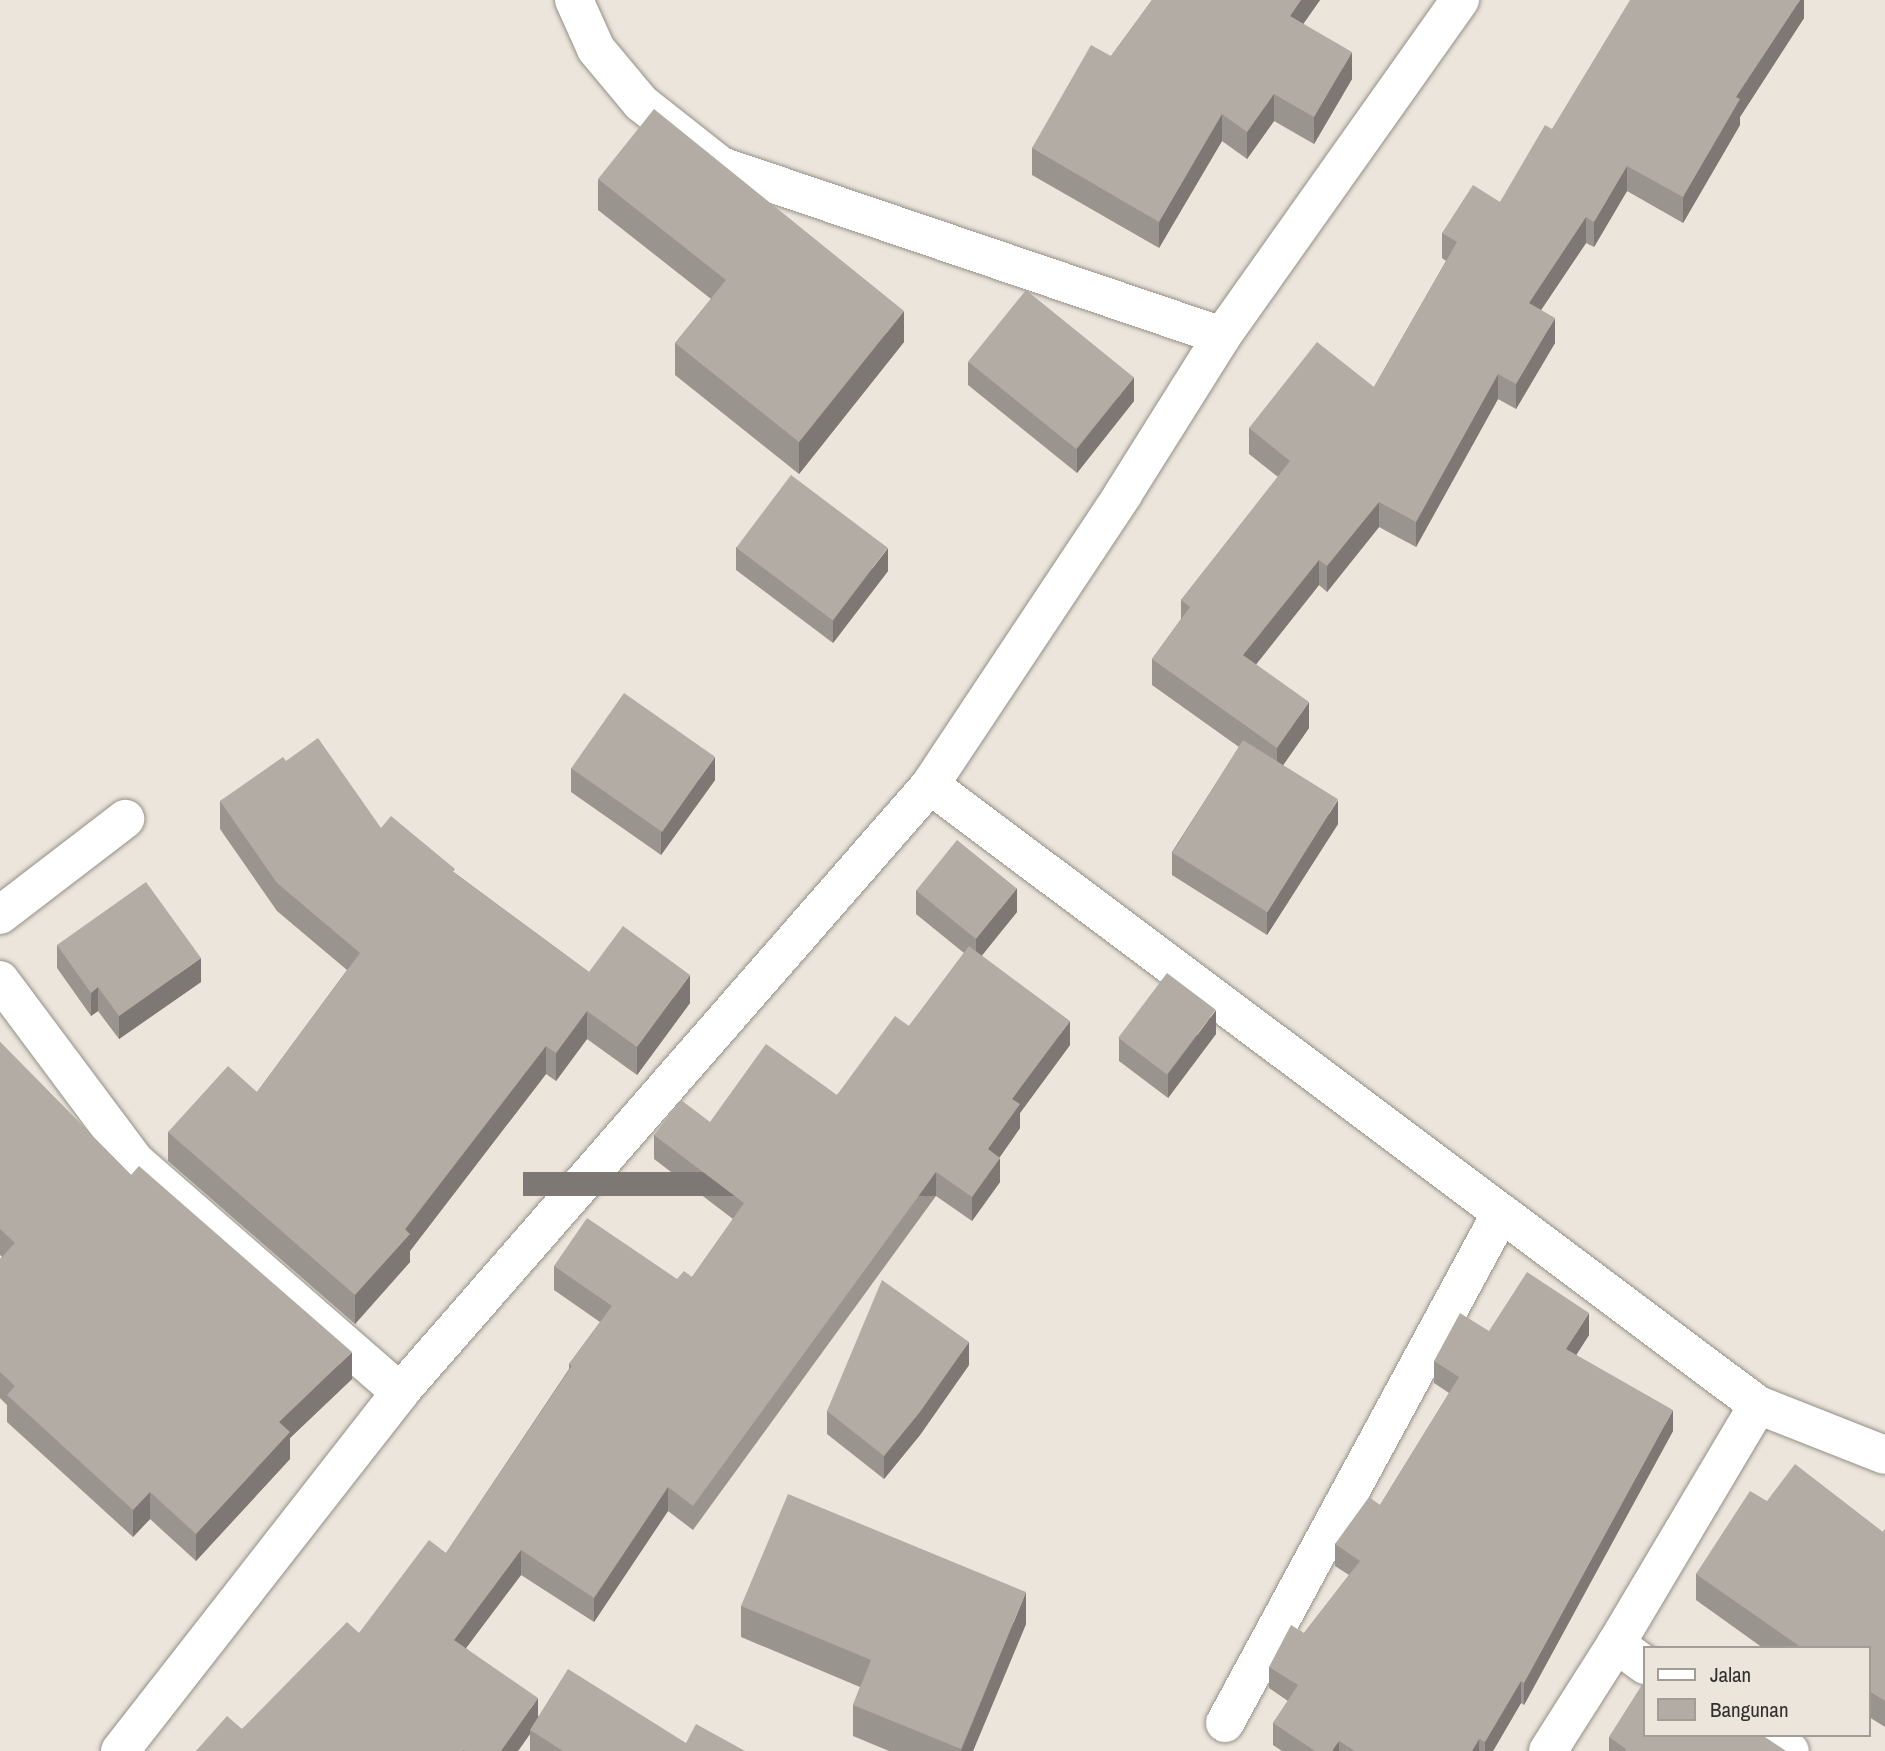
<!DOCTYPE html>
<html>
<head>
<meta charset="utf-8">
<style>
	body { margin:0 }
	#map { position:relative; width:1885px; height:1751px; overflow:hidden; background:#ebe5dc; font-family:"Archivo Narrow",sans-serif }
	div>[style] { position:absolute }
	.roads { filter:drop-shadow(0 0 2px #958f87) drop-shadow(0 0 2px #958f87) }
	.minor>* { height:38px; margin:-19px; padding:0 19px; transform-origin:19px; border-radius:19px; background:#fff }
	.wall>* { inset:0; background:#99948d }
	.shaded-wall>* { inset:0; background:#7d7873; transform-origin:0 0 }
	.building>* { inset:0; background:#b2aca4; transform-origin:0 0 }
	span { translate:-50% -50%; white-space:nowrap; text-align:center; line-height:1.15; -webkit-text-stroke:6px #ebe5dc; paint-order:stroke }
	.legend { position:absolute; left:1643px; top:1646px; width:228px; height:91px; box-sizing:border-box; background:#ebe5dc; border:2px solid #a19d96; margin:0; padding:9px 12px; list-style:none; font-size:21px; color:#32302c }
	.legend li { display:flex; align-items:center; gap:14px; height:35px }
	.legend b { width:35px; border:2px solid #a19d96 }
</style>
</head>
<body>
<div id="map">
	<div class="roads">
		<div class="minor">
			<i style="left:574px;top:0;width:54px;rotate:65.8deg"></i>
			<i style="left:596px;top:49px;width:70px;rotate:50.2deg"></i>
			<i style="left:641px;top:103px;width:102px;rotate:38.2deg"></i>
			<i style="left:721px;top:166px;width:529px;rotate:18.74deg"></i>
			<i style="left:930px;top:785px;width:1034px;rotate:36.83deg"></i>
			<i style="left:1758px;top:1405px;width:136px;rotate:21.5deg"></i>
			<i style="left:0;top:915px;width:158px;rotate:-37.5deg"></i>
			<i style="left:0;top:980px;width:226px;rotate:53.3deg"></i>
			<i style="left:135px;top:1161px;width:352px;rotate:41.1deg"></i>
			<i style="left:1645px;top:1665px;width:36px;rotate:-144deg"></i>
			<i style="left:1616px;top:1644px;width:278px;rotate:-59.3deg"></i>
			<i style="left:1225px;top:1723px;width:580px;rotate:-61.58deg"></i>
			<i style="left:1762px;top:1735px;width:32px;rotate:30deg"></i>
			<i style="left:120px;top:1751px;width:455px;rotate:-52deg"></i>
			<i style="left:400px;top:1392px;width:806px;rotate:-48.87deg"></i>
			<i style="left:930px;top:785px;width:349px;rotate:-56.4deg"></i>
			<i style="left:1123px;top:494px;width:186px;rotate:-57.9deg"></i>
			<i style="left:1222px;top:336px;width:412px;rotate:-54.7deg"></i>
			<i style="left:1548px;top:1751px;width:127px;rotate:-57.6deg"></i>
		</div>
	</div>
	<div class="wall">
		<i style="clip-path:polygon(1152px 0,1320px 0,1303px 24px,1352px 79px,1314px 144px,1274px 121px,1247px 159px,1222px 141px,1159px 248px,1032px 175px,1032px 148px,1111px 56px)"></i>
		<i style="clip-path:polygon(1804px 0,1804px 18px,1740px 117px,1740px 125px,1683px 223px,1627px 191px,1594px 247px,1586px 243px,1541px 310px,1555px 343px,1516px 409px,1498px 399px,1416px 547px,1379px 527px,1327px 592px,1319px 585px,1256px 664px,1309px 728px,1283px 765px,1338px 824px,1267px 935px,1172px 875px,1172px 852px,1239px 747px,1152px 685px,1152px 659px,1181px 619px,1181px 600px,1278px 477px,1249px 454px,1249px 428px,1374px 387px,1446px 261px,1442px 258px,1442px 233px,1500px 202px,1552px 129px)"></i>
		<i style="clip-path:polygon(598px 179px,904px 342px,799px 474px,675px 375px,675px 343px,711px 299px,598px 210px)"></i>
		<i style="clip-path:polygon(968px 362px,1134px 401px,1077px 473px,968px 385px)"></i>
		<i style="clip-path:polygon(736px 547px,888px 571px,833px 643px,736px 570px)"></i>
		<i style="clip-path:polygon(286px 761px,381px 828px,455px 873px,589px 972px,690px 1003px,637px 1075px,587px 1039px,556px 1081px,546px 1074px,410px 1251px,410px 1262px,355px 1324px,168px 1161px,168px 1132px,257px 1092px,347px 970px,277px 911px,220px 829px,220px 801px)"></i>
		<i style="clip-path:polygon(571px 768px,715px 780px,661px 855px,571px 792px)"></i>
		<i style="clip-path:polygon(916px 890px,1017px 912px,981px 955px,1070px 1045px,1020px 1113px,1020px 1128px,999px 1158px,1000px 1182px,972px 1221px,936px 1196px,693px 1530px,668px 1511px,594px 1622px,521px 1575px,466px 1648px,538px 1716px,686px 1743px,745px 1751px,530px 1751px,530px 1734px,518px 1751px,196px 1751px,242px 1729px,359px 1633px,446px 1553px,569px 1369px,569px 1364px,600px 1322px,554px 1290px,554px 1266px,677px 1279px,692px 1277px,733px 1219px,654px 1159px,654px 1135px,710px 1122px,837px 1095px,909px 1026px,964px 953px,916px 914px)"></i>
		<i style="clip-path:polygon(57px 945px,201px 982px,119px 1039px,98px 1011px,91px 1016px,57px 968px)"></i>
		<i style="clip-path:polygon(1216px 1034px,1168px 1098px,1119px 1061px,1119px 1038px)"></i>
		<i style="clip-path:polygon(0 1042px,131px 1175px,352px 1379px,290px 1438px,290px 1459px,196px 1561px,150px 1519px,133px 1537px,7px 1422px,7px 1405px,0 1398px,0 1259px,2px 1257px,0 1255px)"></i>
		<i style="clip-path:polygon(1489px 1331px,1589px 1335px,1576px 1355px,1673px 1431px,1524px 1705px,1521px 1703px,1493px 1751px,1282px 1751px,1273px 1745px,1273px 1723px,1288px 1701px,1269px 1688px,1269px 1667px,1304px 1633px,1349px 1575px,1335px 1566px,1335px 1544px,1380px 1505px,1449px 1393px,1434px 1383px,1434px 1361px)"></i>
		<i style="clip-path:polygon(969px 1365px,920px 1435px,884px 1479px,827px 1434px,827px 1411px)"></i>
		<i style="clip-path:polygon(1767px 1501px,1883px 1532px,1885px 1529px,1885px 1727px,1869px 1717px,1869px 1648px,1763px 1648px,1696px 1600px,1696px 1574px)"></i>
		<i style="clip-path:polygon(741px 1606px,1026px 1624px,973px 1751px,889px 1751px,853px 1736px,853px 1705px,860px 1687px,741px 1637px)"></i>
		<i style="clip-path:polygon(1609px 1737px,1786px 1751px,1609px 1751px)"></i>
	</div>
	<div class="shaded-wall">
		<i style="clip-path:polygon(1301px 0,1320px 0,1290px 43px,1290px 16px)"></i>
		<i style="clip-path:polygon(1800px 0,1804px 0,1804px 18px,1740px 117px,1740px 125px,1683px 223px,1683px 197px,1736px 97px)"></i>
		<i style="clip-path:polygon(1352px 52px,1352px 79px,1314px 144px,1314px 117px)"></i>
		<i style="clip-path:polygon(1274px 94px,1274px 121px,1247px 159px,1247px 132px)"></i>
		<i style="clip-path:polygon(1222px 114px,1222px 141px,1159px 248px,1159px 222px)"></i>
		<i style="clip-path:polygon(1627px 166px,1627px 191px,1594px 247px,1594px 222px)"></i>
		<i style="clip-path:polygon(1586px 217px,1586px 243px,1529px 328px,1529px 303px)"></i>
		<i style="clip-path:polygon(904px 311px,904px 342px,799px 474px,799px 442px)"></i>
		<i style="clip-path:polygon(1555px 318px,1555px 343px,1516px 409px,1516px 384px)"></i>
		<i style="clip-path:polygon(1498px 374px,1498px 399px,1416px 547px,1416px 522px)"></i>
		<i style="clip-path:polygon(1134px 377px,1134px 401px,1077px 473px,1077px 449px)"></i>
		<i style="clip-path:polygon(1379px 502px,1379px 527px,1327px 592px,1327px 566px)"></i>
		<i style="clip-path:polygon(888px 548px,888px 571px,833px 643px,833px 620px)"></i>
		<i style="clip-path:polygon(1319px 560px,1319px 585px,1243px 681px,1243px 655px)"></i>
		<i style="clip-path:polygon(1309px 702px,1309px 728px,1277px 774px,1277px 748px)"></i>
		<i style="clip-path:polygon(715px 757px,715px 780px,661px 855px,661px 832px)"></i>
		<i style="clip-path:polygon(1338px 800px,1338px 824px,1267px 935px,1267px 911px)"></i>
		<i style="clip-path:polygon(1017px 888px,1017px 912px,976px 963px,976px 939px)"></i>
		<i style="clip-path:polygon(201px 958px,201px 982px,119px 1039px,119px 1016px)"></i>
		<i style="clip-path:polygon(690px 975px,690px 1003px,637px 1075px,637px 1047px)"></i>
		<i style="clip-path:polygon(98px 987px,98px 1011px,91px 1016px,91px 993px)"></i>
		<i style="clip-path:polygon(1216px 1010px,1216px 1034px,1168px 1098px,1168px 1074px)"></i>
		<i style="clip-path:polygon(587px 1011px,587px 1039px,556px 1081px,556px 1053px)"></i>
		<i style="clip-path:polygon(1070px 1021px,1070px 1045px,1020px 1113px,1020px 1128px,988px 1174px,988px 1149px,1012px 1099px)"></i>
		<i style="clip-path:polygon(546px 1046px,546px 1074px,410px 1251px,410px 1262px,355px 1324px,355px 1295px)"></i>
		<i style="clip-path:polygon(1000px 1158px,1000px 1182px,972px 1221px,972px 1197px)"></i>
		<i style="left:936px;top:1172px;width:24px;height:413px;rotate:90deg"></i>
		<i style="clip-path:polygon(1589px 1313px,1589px 1335px,1566px 1371px,1566px 1349px)"></i>
		<i style="clip-path:polygon(969px 1342px,969px 1365px,920px 1435px,884px 1479px,884px 1456px)"></i>
		<i style="clip-path:polygon(352px 1352px,352px 1379px,290px 1438px,290px 1459px,196px 1561px,196px 1534px,279px 1422px)"></i>
		<i style="clip-path:polygon(1673px 1410px,1673px 1431px,1524px 1705px,1524px 1683px)"></i>
		<i style="clip-path:polygon(668px 1487px,668px 1511px,594px 1622px,594px 1598px)"></i>
		<i style="clip-path:polygon(150px 1492px,150px 1519px,133px 1537px,133px 1510px)"></i>
		<i style="clip-path:polygon(521px 1550px,521px 1575px,454px 1664px,454px 1640px)"></i>
		<i style="clip-path:polygon(1026px 1592px,1026px 1624px,973px 1751px,961px 1751px)"></i>
		<i style="clip-path:polygon(1521px 1681px,1521px 1703px,1493px 1751px,1485px 1751px,1485px 1742px)"></i>
		<i style="clip-path:polygon(538px 1698px,538px 1722px,530px 1730px,530px 1734px,518px 1751px,501px 1751px)"></i>
		<i style="clip-path:polygon(1479px 1739px,1479px 1751px,1472px 1751px)"></i>
		<i style="clip-path:polygon(1339px 1741px,1339px 1751px,1332px 1751px)"></i>
	</div>
	<div class="building">
		<i style="clip-path:polygon(1152px 0,1301px 0,1290px 16px,1352px 52px,1314px 117px,1274px 94px,1247px 132px,1222px 114px,1159px 222px,1032px 148px,1091px 45px,1111px 56px)"></i>
		<i style="clip-path:polygon(1630px 0,1800px 0,1736px 97px,1740px 99px,1683px 197px,1627px 166px,1594px 222px,1586px 217px,1529px 303px,1555px 318px,1516px 384px,1498px 374px,1416px 522px,1379px 502px,1327px 566px,1319px 560px,1243px 655px,1309px 702px,1277px 748px,1152px 659px,1190px 607px,1181px 600px,1290px 461px,1249px 428px,1317px 342px,1374px 387px,1457px 242px,1442px 233px,1473px 185px,1500px 202px,1545px 125px,1552px 129px)"></i>
		<i style="clip-path:polygon(654px 109px,904px 311px,799px 442px,675px 343px,726px 280px,598px 179px)"></i>
		<i style="left:1026px;top:290px;width:139px;height:92px;rotate:39deg"></i>
		<i style="left:791px;top:475px;width:121px;height:91px;rotate:37deg"></i>
		<i style="left:624px;top:693px;width:111px;height:92px;rotate:35deg"></i>
		<i style="clip-path:polygon(318px 738px,381px 828px,391px 816px,455px 869px,453px 872px,589px 972px,623px 926px,690px 975px,637px 1047px,587px 1011px,556px 1053px,546px 1046px,405px 1229px,410px 1234px,355px 1295px,168px 1132px,228px 1066px,257px 1092px,360px 953px,277px 883px,220px 801px,283px 757px,286px 761px)"></i>
		<i style="left:1243px;top:740px;width:112px;height:133px;rotate:32deg"></i>
		<i style="left:957px;top:840px;width:77px;height:65px;rotate:39deg"></i>
		<i style="clip-path:polygon(146px 882px,201px 958px,119px 1016px,98px 987px,91px 993px,57px 945px)"></i>
		<i style="clip-path:polygon(969px 946px,1070px 1021px,1012px 1099px,1020px 1104px,988px 1149px,1000px 1158px,972px 1197px,936px 1172px,693px 1506px,668px 1487px,594px 1598px,521px 1550px,454px 1640px,538px 1698px,501px 1751px,465px 1751px,463px 1750px,462px 1751px,196px 1751px,227px 1716px,242px 1729px,347px 1622px,359px 1633px,429px 1540px,446px 1553px,572px 1366px,569px 1364px,612px 1306px,554px 1266px,587px 1218px,677px 1279px,684px 1271px,692px 1277px,744px 1203px,654px 1135px,681px 1100px,710px 1122px,766px 1044px,837px 1095px,895px 1016px,909px 1026px)"></i>
		<i style="left:1167px;top:973px;width:61px;height:81px;rotate:37deg"></i>
		<i style="clip-path:polygon(0 1042px,131px 1175px,139px 1166px,352px 1352px,279px 1422px,290px 1432px,196px 1534px,150px 1492px,133px 1510px,7px 1395px,15px 1386px,0 1372px,0 1259px,15px 1243px,0 1229px)"></i>
		<i style="clip-path:polygon(1527px 1272px,1589px 1313px,1566px 1349px,1673px 1410px,1524px 1683px,1521px 1681px,1485px 1742px,1479px 1739px,1472px 1751px,1355px 1751px,1339px 1741px,1332px 1751px,1315px 1751px,1273px 1723px,1298px 1685px,1269px 1667px,1291px 1625px,1304px 1633px,1360px 1561px,1335px 1544px,1369px 1497px,1380px 1505px,1459px 1377px,1434px 1361px,1460px 1313px,1489px 1331px)"></i>
		<i style="clip-path:polygon(882px 1280px,969px 1342px,920px 1412px,884px 1456px,827px 1411px)"></i>
		<i style="clip-path:polygon(1795px 1464px,1883px 1532px,1885px 1529px,1885px 1701px,1869px 1691px,1869px 1648px,1802px 1648px,1696px 1574px,1750px 1491px,1767px 1501px)"></i>
		<i style="clip-path:polygon(788px 1494px,1026px 1592px,961px 1749px,853px 1705px,871px 1660px,741px 1606px)"></i>
		<i style="clip-path:polygon(568px 1669px,686px 1743px,696px 1724px,745px 1751px,563px 1751px,530px 1730px)"></i>
		<i style="clip-path:polygon(1645px 1680px,1645px 1735px,1762px 1735px,1786px 1751px,1625px 1751px,1626px 1749px,1609px 1737px)"></i>
	</div>
	<ul class="legend">
	<li><b style="height:9px;background:#fff"></b>Jalan</li>
	<li><b style="height:19px;background:#b2aca4"></b>Bangunan</li>
	</ul>
</div>
</body>
</html>
